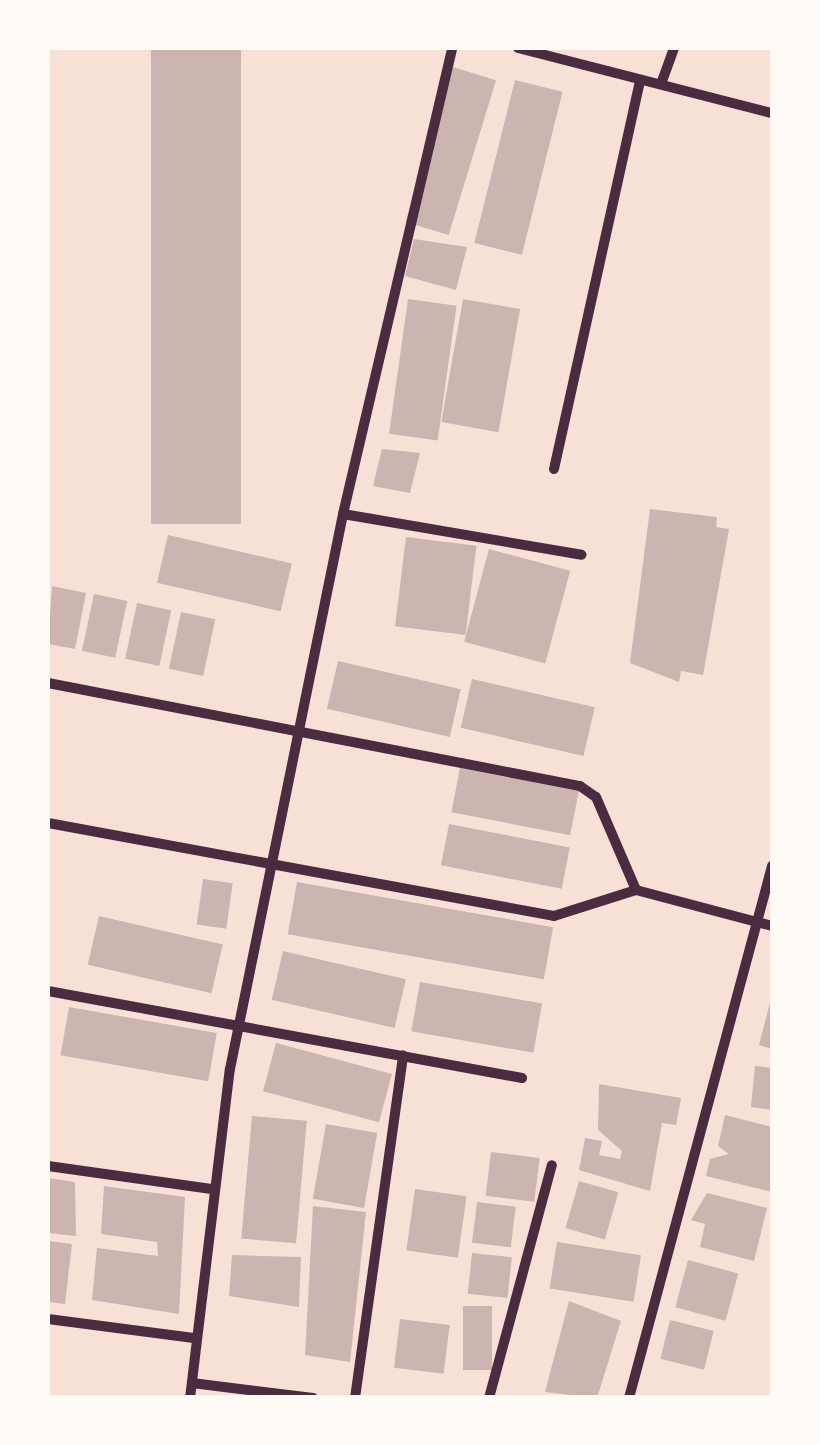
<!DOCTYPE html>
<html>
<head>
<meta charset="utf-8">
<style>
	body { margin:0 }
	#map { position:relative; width:820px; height:1445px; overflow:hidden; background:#f7e1d7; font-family:Signika,sans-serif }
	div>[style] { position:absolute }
	.building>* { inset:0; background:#ccb4b1; transform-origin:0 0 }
	.minor>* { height:10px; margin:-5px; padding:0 5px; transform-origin:5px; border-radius:5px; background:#4a2c40 }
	span { translate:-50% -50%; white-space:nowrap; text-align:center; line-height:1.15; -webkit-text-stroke:10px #fffaf5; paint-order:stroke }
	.frame { position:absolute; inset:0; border:50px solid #fffaf5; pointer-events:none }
</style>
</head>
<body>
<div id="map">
	<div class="building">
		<i style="left:151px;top:48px;width:90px;height:476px"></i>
		<i style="left:453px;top:67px;width:45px;height:162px;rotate:17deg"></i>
		<i style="left:515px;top:80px;width:49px;height:168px;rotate:14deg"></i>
		<i style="clip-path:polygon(414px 239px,467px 247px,456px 290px,405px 276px)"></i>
		<i style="left:408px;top:299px;width:49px;height:136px;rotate:8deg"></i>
		<i style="left:463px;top:299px;width:58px;height:125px;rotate:10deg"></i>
		<i style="clip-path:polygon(382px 449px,420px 453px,410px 493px,373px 486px)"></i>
		<i style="clip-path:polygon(650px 509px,717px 517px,716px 527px,729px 529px,703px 675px,681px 671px,679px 682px,630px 663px)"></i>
		<i style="left:168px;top:535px;width:127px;height:49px;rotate:13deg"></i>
		<i style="left:406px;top:537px;width:71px;height:90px;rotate:7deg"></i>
		<i style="left:489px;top:549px;width:84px;height:96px;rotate:15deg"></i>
		<i style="clip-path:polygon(52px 586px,86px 593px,75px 649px,48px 644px)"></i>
		<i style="left:94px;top:594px;width:34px;height:58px;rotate:12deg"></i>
		<i style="left:137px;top:603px;width:35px;height:57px;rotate:12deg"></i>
		<i style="left:181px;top:612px;width:35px;height:58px;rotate:12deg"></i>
		<i style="left:338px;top:661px;width:126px;height:49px;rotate:13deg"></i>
		<i style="left:472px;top:679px;width:126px;height:50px;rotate:13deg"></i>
		<i style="left:460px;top:768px;width:121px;height:45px;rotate:11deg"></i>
		<i style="left:449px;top:824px;width:123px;height:42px;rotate:11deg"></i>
		<i style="left:203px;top:879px;width:30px;height:46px;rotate:8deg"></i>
		<i style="left:297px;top:882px;width:260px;height:53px;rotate:10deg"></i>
		<i style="left:99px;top:916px;width:127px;height:50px;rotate:13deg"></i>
		<i style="left:283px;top:951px;width:126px;height:50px;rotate:13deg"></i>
		<i style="left:420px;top:982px;width:124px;height:50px;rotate:10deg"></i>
		<i style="clip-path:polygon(772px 995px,772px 1049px,759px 1045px)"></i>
		<i style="left:69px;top:1007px;width:150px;height:49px;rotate:10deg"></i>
		<i style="left:276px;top:1043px;width:120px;height:50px;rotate:15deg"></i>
		<i style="clip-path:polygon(755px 1066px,772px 1068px,772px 1110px,751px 1107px)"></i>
		<i style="clip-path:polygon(599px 1084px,681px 1098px,676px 1125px,662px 1123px,650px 1191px,579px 1170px,585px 1138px,602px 1141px,599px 1155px,620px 1159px,622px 1151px,598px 1130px)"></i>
		<i style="clip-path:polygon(725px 1115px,772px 1127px,772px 1192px,706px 1176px,710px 1159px,729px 1154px,718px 1146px)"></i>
		<i style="left:252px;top:1116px;width:55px;height:123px;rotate:5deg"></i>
		<i style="left:326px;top:1124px;width:52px;height:76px;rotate:10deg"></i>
		<i style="left:491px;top:1152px;width:49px;height:44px;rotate:7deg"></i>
		<i style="clip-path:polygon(48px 1178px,75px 1182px,76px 1236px,48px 1233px)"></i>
		<i style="left:579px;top:1181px;width:41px;height:49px;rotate:16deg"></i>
		<i style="clip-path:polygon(104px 1186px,185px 1197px,179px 1314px,92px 1300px,97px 1248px,158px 1256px,157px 1242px,101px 1234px)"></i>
		<i style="left:415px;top:1189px;width:52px;height:62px;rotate:8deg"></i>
		<i style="clip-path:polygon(707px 1193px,767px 1208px,754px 1261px,700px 1247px,705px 1224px,691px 1220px)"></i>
		<i style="left:477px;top:1202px;width:39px;height:41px;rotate:7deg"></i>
		<i style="clip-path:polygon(313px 1206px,366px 1212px,350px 1362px,305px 1355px)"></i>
		<i style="clip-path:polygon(48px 1241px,72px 1244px,65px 1304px,48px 1302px)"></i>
		<i style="left:557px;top:1242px;width:85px;height:47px;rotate:9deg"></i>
		<i style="left:472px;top:1253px;width:40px;height:41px;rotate:6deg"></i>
		<i style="clip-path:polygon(232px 1255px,301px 1257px,299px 1307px,229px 1296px)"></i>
		<i style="left:688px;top:1260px;width:52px;height:49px;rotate:15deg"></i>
		<i style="clip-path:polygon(569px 1301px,621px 1321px,597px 1398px,545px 1392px)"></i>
		<i style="left:463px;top:1306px;width:29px;height:64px"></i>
		<i style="left:400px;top:1319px;width:50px;height:49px;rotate:7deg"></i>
		<i style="left:670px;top:1320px;width:45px;height:40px;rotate:14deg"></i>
	</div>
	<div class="minor">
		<i style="left:518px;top:48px;width:262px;rotate:14.4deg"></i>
		<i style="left:661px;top:84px;width:38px;rotate:-70deg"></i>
		<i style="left:554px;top:469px;width:398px;rotate:-77.5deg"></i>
		<i style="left:343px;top:514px;width:242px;rotate:9.7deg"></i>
		<i style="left:48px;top:683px;width:542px;rotate:10.96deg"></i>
		<i style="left:580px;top:786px;width:19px;rotate:35deg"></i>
		<i style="left:596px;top:797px;width:101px;rotate:66.7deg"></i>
		<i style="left:48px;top:823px;width:514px;rotate:10.41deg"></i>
		<i style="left:554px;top:916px;width:86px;rotate:-17.6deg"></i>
		<i style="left:636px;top:890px;width:141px;rotate:14.8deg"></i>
		<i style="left:48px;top:991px;width:482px;rotate:10.4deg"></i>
		<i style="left:48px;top:1166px;width:165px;rotate:8deg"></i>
		<i style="left:48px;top:1319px;width:147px;rotate:7.4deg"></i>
		<i style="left:192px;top:1383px;width:122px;rotate:7.1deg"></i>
		<i style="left:190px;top:1398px;width:331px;rotate:-83.1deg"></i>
		<i style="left:230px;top:1069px;width:566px;rotate:-78.49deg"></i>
		<i style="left:343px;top:514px;width:479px;rotate:-76.8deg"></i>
		<i style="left:355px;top:1398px;width:346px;rotate:-82deg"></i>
		<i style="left:489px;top:1398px;width:241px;rotate:-74.9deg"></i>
		<i style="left:629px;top:1398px;width:551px;rotate:-74.95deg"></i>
	</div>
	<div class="frame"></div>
</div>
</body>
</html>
